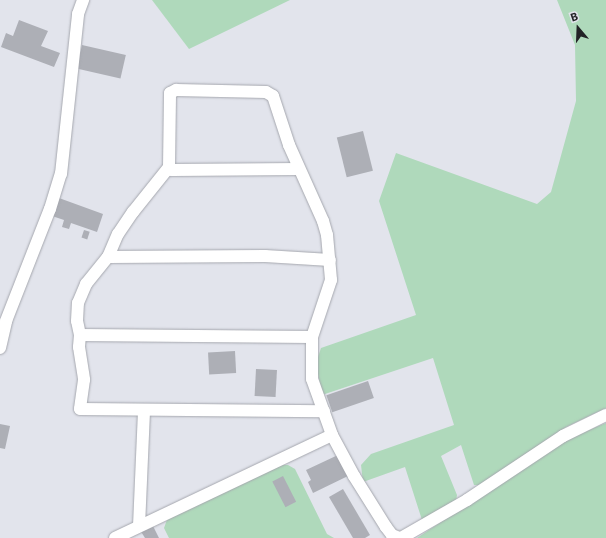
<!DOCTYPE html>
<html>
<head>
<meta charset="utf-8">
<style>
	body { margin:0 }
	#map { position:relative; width:606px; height:538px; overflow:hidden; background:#e2e4ec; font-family:"Noto Sans",sans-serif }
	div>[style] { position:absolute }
	.green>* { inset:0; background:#afd9bb }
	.building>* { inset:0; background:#adafb6; transform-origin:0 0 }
	.roads { filter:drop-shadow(0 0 1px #a5a7ae) drop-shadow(0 0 1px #a5a7ae) }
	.street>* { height:12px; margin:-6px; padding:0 6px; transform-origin:6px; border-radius:6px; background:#fff }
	span { translate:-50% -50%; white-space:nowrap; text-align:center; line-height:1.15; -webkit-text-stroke:4px #e2e4ec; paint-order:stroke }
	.north { position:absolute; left:558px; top:8px; width:40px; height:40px; -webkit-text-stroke:3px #e2e4ec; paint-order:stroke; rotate:341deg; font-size:11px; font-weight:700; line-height:16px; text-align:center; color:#222326 }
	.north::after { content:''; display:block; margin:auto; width:14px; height:18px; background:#222326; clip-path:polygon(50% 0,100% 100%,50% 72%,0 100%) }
</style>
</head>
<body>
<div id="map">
	<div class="green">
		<i style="clip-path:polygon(152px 0,290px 0,189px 49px)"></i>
		<i style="clip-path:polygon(557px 0,606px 0,606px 408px,566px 427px,481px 485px,474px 485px,461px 445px,441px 456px,457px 495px,456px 501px,422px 520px,405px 467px,363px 482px,361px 465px,371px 454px,454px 425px,433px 358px,322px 395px,316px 363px,321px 348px,416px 315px,379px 201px,396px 153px,537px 204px,551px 192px,576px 101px,575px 45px)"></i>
		<i style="clip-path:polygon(606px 423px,606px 538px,417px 538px,562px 441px)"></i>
		<i style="clip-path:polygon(278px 465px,288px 465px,295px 469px,327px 534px,334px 538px,169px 538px,164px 528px,168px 517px)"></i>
	</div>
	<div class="building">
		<i style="clip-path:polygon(19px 20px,48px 31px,41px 46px,60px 53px,54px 67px,1px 47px,6px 33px,13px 36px)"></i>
		<i style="left:82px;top:45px;width:45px;height:24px;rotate:13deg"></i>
		<i style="left:363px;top:131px;width:41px;height:27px;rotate:76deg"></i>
		<i style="clip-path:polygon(59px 198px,103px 214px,97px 232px,71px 223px,69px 229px,62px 227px,64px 220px,52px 216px)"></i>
		<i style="left:84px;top:230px;width:6px;height:8px;rotate:18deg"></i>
		<i style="left:235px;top:351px;width:22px;height:27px;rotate:87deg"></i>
		<i style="left:256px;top:369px;width:21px;height:27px;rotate:3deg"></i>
		<i style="left:368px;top:381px;width:18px;height:44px;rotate:71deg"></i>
		<i style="clip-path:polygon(0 424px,10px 426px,5px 449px,0 448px)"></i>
		<i style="clip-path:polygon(338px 455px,348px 476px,313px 493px,308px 482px,311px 480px,306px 470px)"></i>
		<i style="left:283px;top:476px;width:29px;height:12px;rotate:63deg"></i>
		<i style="clip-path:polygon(343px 489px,370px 535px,365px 538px,353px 538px,329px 497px)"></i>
		<i style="clip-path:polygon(152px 524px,159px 538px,145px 538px,140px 530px)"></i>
	</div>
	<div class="roads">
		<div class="street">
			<i style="left:299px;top:169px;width:127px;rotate:179.5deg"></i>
			<i style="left:172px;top:170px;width:4px;rotate:-135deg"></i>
			<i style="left:169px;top:167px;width:74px;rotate:-89.2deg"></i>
			<i style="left:170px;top:93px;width:7px;rotate:-27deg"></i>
			<i style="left:176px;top:90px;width:90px;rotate:1.3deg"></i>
			<i style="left:266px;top:92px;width:8px;rotate:30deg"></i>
			<i style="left:273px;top:96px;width:52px;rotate:71.9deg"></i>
			<i style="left:289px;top:145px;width:83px;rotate:65.9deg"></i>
			<i style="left:323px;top:221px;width:15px;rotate:74deg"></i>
			<i style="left:327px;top:235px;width:45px;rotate:84.9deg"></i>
			<i style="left:331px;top:280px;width:60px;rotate:108.4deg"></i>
			<i style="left:312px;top:337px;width:42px;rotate:90deg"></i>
			<i style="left:312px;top:379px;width:59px;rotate:70.3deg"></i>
			<i style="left:332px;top:435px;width:47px;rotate:61.8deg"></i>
			<i style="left:354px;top:476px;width:60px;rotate:57.9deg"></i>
			<i style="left:386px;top:527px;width:10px;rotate:53deg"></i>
			<i style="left:392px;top:535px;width:8px;rotate:23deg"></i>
			<i style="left:108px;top:257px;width:157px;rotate:-0.4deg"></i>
			<i style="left:265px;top:256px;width:65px;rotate:3.5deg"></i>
			<i style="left:80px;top:335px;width:14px;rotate:-102deg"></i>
			<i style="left:77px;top:321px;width:18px;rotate:-87deg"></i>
			<i style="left:78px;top:303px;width:21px;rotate:-67deg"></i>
			<i style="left:86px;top:284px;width:35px;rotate:-51deg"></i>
			<i style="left:108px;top:257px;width:25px;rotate:-67deg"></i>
			<i style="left:118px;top:234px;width:27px;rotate:-56deg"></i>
			<i style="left:133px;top:212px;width:58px;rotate:-51.3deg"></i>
			<i style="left:312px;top:337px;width:232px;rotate:-179.5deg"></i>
			<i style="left:80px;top:335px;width:12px;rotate:95deg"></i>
			<i style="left:79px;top:347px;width:33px;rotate:81deg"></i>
			<i style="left:84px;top:380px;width:29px;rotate:98deg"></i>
			<i style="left:80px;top:409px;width:244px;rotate:0.5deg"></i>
			<i style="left:0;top:348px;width:28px;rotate:-77deg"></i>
			<i style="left:6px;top:321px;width:120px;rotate:-68.6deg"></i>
			<i style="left:50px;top:209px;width:37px;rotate:-73deg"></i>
			<i style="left:61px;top:174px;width:161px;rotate:-83.9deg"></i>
			<i style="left:78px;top:14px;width:15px;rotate:-70deg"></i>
			<i style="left:139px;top:526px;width:115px;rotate:-87.5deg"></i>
			<i style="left:115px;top:538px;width:240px;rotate:-25.4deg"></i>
			<i style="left:401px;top:538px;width:76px;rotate:-29.9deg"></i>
			<i style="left:467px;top:500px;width:115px;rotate:-33.7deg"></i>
			<i style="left:563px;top:436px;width:48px;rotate:-26deg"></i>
		</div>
	</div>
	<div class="north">B</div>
</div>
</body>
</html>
